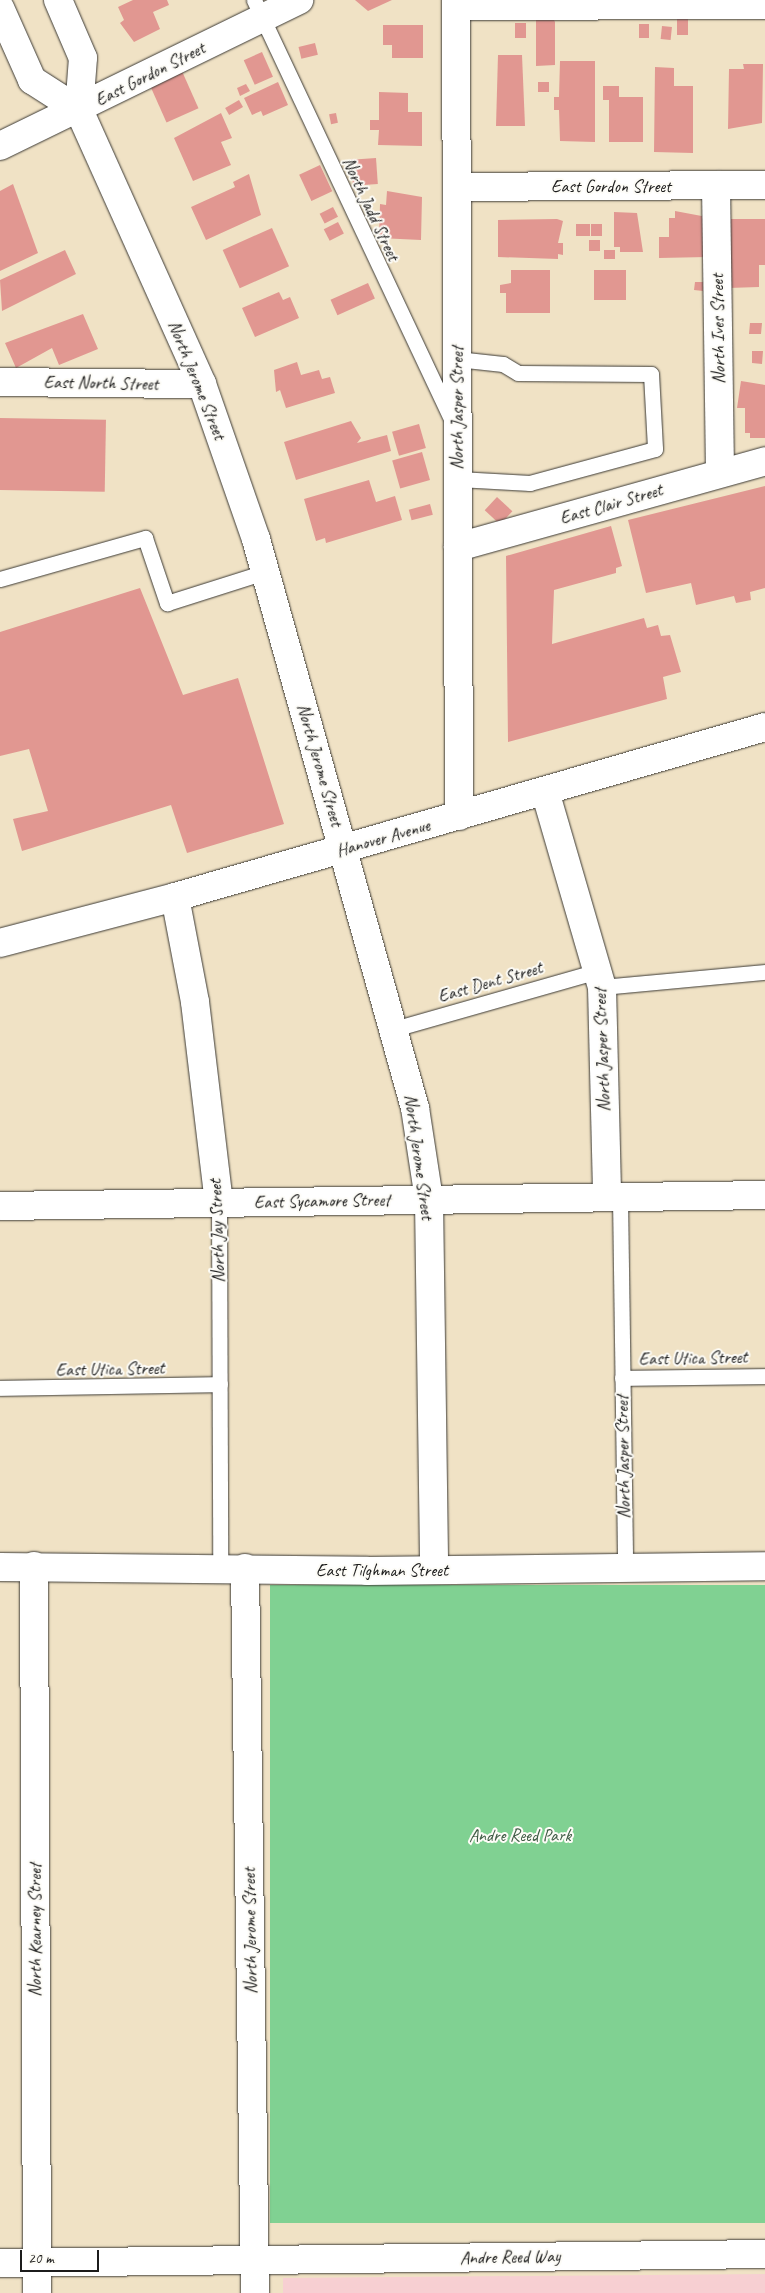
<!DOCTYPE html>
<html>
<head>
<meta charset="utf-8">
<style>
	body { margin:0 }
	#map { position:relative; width:765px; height:2293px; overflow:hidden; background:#f0e2c5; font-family:Caveat,sans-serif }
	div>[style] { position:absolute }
	.built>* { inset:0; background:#f7cfd2 }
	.green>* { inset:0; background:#80d192; transform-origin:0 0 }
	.building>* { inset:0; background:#e19791; transform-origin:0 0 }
	.roads { filter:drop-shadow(0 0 1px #3c3a35) drop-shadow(0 0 1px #3c3a35) }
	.lane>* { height:15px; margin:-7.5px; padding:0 7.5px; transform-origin:7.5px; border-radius:7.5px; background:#fff }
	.street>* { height:28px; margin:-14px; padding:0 14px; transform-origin:14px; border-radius:14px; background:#fff }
	.primary>* { height:28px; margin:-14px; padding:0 14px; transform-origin:14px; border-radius:14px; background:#fff }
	span { translate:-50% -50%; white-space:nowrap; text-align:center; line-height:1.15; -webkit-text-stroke:4px #fdfcf7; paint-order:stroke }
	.street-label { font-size:18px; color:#1c1c1c }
	.park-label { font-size:18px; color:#3f5b45 }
	.scale { position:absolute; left:20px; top:2250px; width:79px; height:22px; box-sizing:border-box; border:2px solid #1c1c1c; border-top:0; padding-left:6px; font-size:15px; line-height:18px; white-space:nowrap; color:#1c1c1c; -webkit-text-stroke:4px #fdfcf7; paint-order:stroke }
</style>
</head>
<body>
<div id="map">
	<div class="built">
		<i style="clip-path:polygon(765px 2274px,765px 2293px,283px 2293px,283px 2278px)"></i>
	</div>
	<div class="green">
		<i style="left:765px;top:1585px;width:638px;height:495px;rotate:90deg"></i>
	</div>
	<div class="building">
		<i style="clip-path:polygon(133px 0,167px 0,169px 5px,153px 12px,160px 29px,134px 42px,120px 23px,124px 20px,118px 7px)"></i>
		<i style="clip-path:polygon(355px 0,392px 0,368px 11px)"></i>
		<i style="clip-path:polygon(536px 16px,552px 16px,555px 22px,555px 65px,536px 66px)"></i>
		<i style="left:677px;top:19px;width:11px;height:16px"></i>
		<i style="left:515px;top:23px;width:11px;height:15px"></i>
		<i style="left:639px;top:24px;width:10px;height:14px"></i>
		<i style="clip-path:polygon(383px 25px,423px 25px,423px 58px,392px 58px,392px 45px,383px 45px)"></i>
		<i style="left:662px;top:26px;width:10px;height:13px;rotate:6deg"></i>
		<i style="left:315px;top:43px;width:12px;height:17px;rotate:76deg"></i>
		<i style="left:262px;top:52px;width:27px;height:20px;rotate:66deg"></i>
		<i style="clip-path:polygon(498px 55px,522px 55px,525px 126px,496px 126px)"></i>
		<i style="clip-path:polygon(560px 61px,595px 61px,595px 142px,560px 141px,559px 110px,554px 110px,554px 97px,559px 97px)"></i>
		<i style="clip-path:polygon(743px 64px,763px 64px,762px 123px,728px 129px,729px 69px,744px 69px)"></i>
		<i style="clip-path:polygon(655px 67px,674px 68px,674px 86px,693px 86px,693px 153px,654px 152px)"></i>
		<i style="left:181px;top:69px;width:43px;height:35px;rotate:66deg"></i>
		<i style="clip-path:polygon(278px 82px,288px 105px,263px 116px,261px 111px,252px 115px,244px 98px)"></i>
		<i style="left:538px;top:82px;width:11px;height:10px"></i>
		<i style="clip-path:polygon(246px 84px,250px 91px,240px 96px,237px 88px)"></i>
		<i style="clip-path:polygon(603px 86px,619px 86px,619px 97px,643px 97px,643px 142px,609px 142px,609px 100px,603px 100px)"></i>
		<i style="clip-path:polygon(379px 92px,408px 93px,408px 112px,422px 112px,422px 146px,378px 145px,379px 130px,370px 130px,370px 120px,379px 120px)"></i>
		<i style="left:239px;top:100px;width:8px;height:16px;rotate:60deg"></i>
		<i style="clip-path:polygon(221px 113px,232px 138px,221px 142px,231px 165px,193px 181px,174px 138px)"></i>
		<i style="left:336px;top:113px;width:10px;height:7px;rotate:79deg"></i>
		<i style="left:376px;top:158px;width:26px;height:25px;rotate:86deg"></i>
		<i style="left:320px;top:165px;width:29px;height:23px;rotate:65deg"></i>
		<i style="clip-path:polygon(249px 174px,261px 215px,206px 240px,191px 207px,235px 187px,233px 182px)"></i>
		<i style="clip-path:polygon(13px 184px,38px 253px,0 271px,0 191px)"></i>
		<i style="clip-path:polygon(387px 191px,422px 197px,421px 240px,379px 238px,380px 204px,386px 205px)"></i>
		<i style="left:333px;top:207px;width:11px;height:15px;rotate:63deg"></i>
		<i style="clip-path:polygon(675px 211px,707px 217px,707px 257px,659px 258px,659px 237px,669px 237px,669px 218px,675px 218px)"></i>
		<i style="clip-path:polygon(614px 212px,637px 213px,643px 252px,620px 252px,620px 247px,614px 247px)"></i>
		<i style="clip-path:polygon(557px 219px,563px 221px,558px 243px,563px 243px,563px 255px,558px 254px,558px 259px,498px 257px,498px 220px)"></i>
		<i style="clip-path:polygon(727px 219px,765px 219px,765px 265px,759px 265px,759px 287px,728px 288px)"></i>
		<i style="left:338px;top:222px;width:13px;height:16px;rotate:63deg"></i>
		<i style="left:576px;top:224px;width:14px;height:12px"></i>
		<i style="left:591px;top:224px;width:11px;height:12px"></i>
		<i style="left:272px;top:228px;width:42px;height:54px;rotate:66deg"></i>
		<i style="left:589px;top:240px;width:11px;height:11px"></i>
		<i style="clip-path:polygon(65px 250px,76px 274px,2px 311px,0 280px)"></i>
		<i style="left:604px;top:250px;width:11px;height:9px"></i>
		<i style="clip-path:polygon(511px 270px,550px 270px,550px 313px,506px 313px,506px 293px,500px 293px,500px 285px,511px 283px)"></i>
		<i style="left:594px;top:270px;width:32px;height:30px"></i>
		<i style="clip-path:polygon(695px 282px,703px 282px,703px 291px,694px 290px)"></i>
		<i style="left:368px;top:283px;width:17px;height:41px;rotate:66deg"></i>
		<i style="clip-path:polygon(279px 292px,283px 300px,290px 297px,299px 318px,255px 337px,242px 308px)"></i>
		<i style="clip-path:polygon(83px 314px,98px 349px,59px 365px,52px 348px,16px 368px,5px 343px)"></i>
		<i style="clip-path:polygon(750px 323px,762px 323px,761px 334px,749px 334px)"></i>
		<i style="clip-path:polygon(752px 351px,763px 351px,762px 364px,752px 363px)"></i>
		<i style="clip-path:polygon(297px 362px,301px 375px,319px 370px,322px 379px,330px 377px,335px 393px,286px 408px,280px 390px,276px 392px,274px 370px)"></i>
		<i style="clip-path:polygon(741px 381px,765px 385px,765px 438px,750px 438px,750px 433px,745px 433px,745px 408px,737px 408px)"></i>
		<i style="left:0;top:418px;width:106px;height:72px;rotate:1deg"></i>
		<i style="clip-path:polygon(351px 421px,361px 438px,357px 443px,387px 435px,391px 451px,296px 480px,284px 442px)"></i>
		<i style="left:419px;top:424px;width:25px;height:28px;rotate:74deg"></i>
		<i style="left:422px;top:452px;width:29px;height:31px;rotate:74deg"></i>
		<i style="clip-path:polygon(369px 480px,376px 502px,395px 496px,402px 520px,326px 543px,325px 538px,316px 541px,304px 499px)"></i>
		<i style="clip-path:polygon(765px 486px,765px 588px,750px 592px,751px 600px,736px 603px,734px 596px,696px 605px,691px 583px,646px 593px,628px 520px)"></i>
		<i style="left:497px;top:497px;width:21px;height:18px;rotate:43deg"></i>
		<i style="left:430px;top:504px;width:11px;height:22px;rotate:75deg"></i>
		<i style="clip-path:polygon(611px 526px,622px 566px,616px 568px,616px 573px,554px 590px,552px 644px,644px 618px,647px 628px,658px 625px,661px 636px,670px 635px,681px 672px,663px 677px,667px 699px,508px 742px,506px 556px)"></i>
		<i style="clip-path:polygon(140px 588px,183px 695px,238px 678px,284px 824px,187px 853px,171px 805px,22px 851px,13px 819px,48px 811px,29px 749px,0 756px,0 632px)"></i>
	</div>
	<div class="roads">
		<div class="lane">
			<i style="left:254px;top:0;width:465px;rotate:64.8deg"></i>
			<i style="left:457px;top:359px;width:46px;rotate:6.2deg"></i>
			<i style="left:503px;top:364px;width:17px;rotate:31deg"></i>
			<i style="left:518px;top:373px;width:133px;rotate:0.4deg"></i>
			<i style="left:651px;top:374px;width:75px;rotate:86.9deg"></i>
			<i style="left:655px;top:449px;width:130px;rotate:164.8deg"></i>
			<i style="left:530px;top:483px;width:72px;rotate:-176.8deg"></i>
			<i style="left:0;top:579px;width:151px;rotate:-15.8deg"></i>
			<i style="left:145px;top:538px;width:69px;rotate:71.3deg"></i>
			<i style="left:167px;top:603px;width:103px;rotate:-17.6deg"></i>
			<i style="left:602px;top:987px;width:164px;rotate:-5.3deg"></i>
			<i style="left:394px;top:1029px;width:211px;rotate:-15.9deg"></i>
			<i style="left:620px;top:1197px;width:371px;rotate:89.2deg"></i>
			<i style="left:219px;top:1202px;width:366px;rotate:89.8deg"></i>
			<i style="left:622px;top:1378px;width:143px;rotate:-0.8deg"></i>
			<i style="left:0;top:1388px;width:220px;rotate:-1deg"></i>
		</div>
		<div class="street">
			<i style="left:58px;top:0;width:63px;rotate:66.7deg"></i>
			<i style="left:83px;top:58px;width:52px;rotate:94.4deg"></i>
			<i style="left:79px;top:110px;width:300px;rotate:65.8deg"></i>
			<i style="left:202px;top:384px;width:164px;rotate:70.8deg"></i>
			<i style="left:256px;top:539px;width:591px;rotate:74.39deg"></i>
			<i style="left:415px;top:1108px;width:93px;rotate:81.3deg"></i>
			<i style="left:429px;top:1200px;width:370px;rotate:89.2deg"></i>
			<i style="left:456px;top:0;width:816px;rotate:89.79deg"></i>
			<i style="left:456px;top:6px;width:309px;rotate:-0.2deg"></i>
			<i style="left:0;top:8px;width:79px;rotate:66deg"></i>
			<i style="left:32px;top:80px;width:56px;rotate:32.6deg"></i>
			<i style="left:0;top:146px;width:333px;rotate:-26deg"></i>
			<i style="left:716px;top:185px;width:288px;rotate:89.2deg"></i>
			<i style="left:457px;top:187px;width:308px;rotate:-0.4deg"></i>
			<i style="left:0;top:382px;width:202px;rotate:0.6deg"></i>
			<i style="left:458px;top:547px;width:319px;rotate:-15.6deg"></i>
			<i style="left:545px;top:791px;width:204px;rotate:73.8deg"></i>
			<i style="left:602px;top:987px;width:210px;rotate:88.6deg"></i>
			<i style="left:175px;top:897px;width:107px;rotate:79.2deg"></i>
			<i style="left:195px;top:1002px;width:201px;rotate:83.2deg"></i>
			<i style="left:0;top:1206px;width:765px;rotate:-0.82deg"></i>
			<i style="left:34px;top:1566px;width:727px;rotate:89.76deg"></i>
			<i style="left:0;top:1567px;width:367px;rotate:0.6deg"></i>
			<i style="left:367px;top:1571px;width:398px;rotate:-0.7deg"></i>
			<i style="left:245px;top:1568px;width:725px;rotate:89.21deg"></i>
			<i style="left:0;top:2263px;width:765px;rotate:-0.67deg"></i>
		</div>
		<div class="primary">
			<i style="left:0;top:943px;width:181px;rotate:-14.7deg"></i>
			<i style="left:175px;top:897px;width:614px;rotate:-16.07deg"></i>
		</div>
	</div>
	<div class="street-label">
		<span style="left:150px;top:74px;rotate:-27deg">East Gordon Street</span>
		<span style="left:611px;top:186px">East Gordon Street</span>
		<span style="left:371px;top:209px;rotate:65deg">North Jadd Street</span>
		<span style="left:718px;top:329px;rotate:-91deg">North Ives Street</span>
		<span style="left:197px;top:380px;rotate:68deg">North Jerome Street</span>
		<span style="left:101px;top:383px;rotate:1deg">East North Street</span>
		<span style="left:457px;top:408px;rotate:-90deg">North Jasper Street</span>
		<span style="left:611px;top:504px;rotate:-16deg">East Clair Street</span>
		<span style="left:320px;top:765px;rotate:74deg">North Jerome Street</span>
		<span style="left:383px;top:838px;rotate:-16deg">Hanover Avenue</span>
		<span style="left:490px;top:982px;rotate:-16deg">East Dent Street</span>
		<span style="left:602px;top:1050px;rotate:-92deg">North Jasper Street</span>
		<span style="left:419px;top:1157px;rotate:82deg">North Jerome Street</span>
		<span style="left:322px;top:1201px;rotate:-1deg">East Sycamore Street</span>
		<span style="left:217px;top:1231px;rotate:-92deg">North Jay Street</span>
		<span style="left:693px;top:1358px;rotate:-1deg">East Utica Street</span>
		<span style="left:110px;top:1369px;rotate:-1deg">East Utica Street</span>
		<span style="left:623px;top:1457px;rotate:-91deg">North Jasper Street</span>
		<span style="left:382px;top:1570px">East Tilghman Street</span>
		<span style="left:35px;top:1930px;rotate:-90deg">North Kearney Street</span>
		<span style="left:250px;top:1931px;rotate:-91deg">North Jerome Street</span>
		<span style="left:510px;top:2257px;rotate:-1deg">Andre Reed Way</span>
	</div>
	<div class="park-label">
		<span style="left:520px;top:1835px">Andre Reed Park</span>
	</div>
	<div class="scale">20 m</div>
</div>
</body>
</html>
